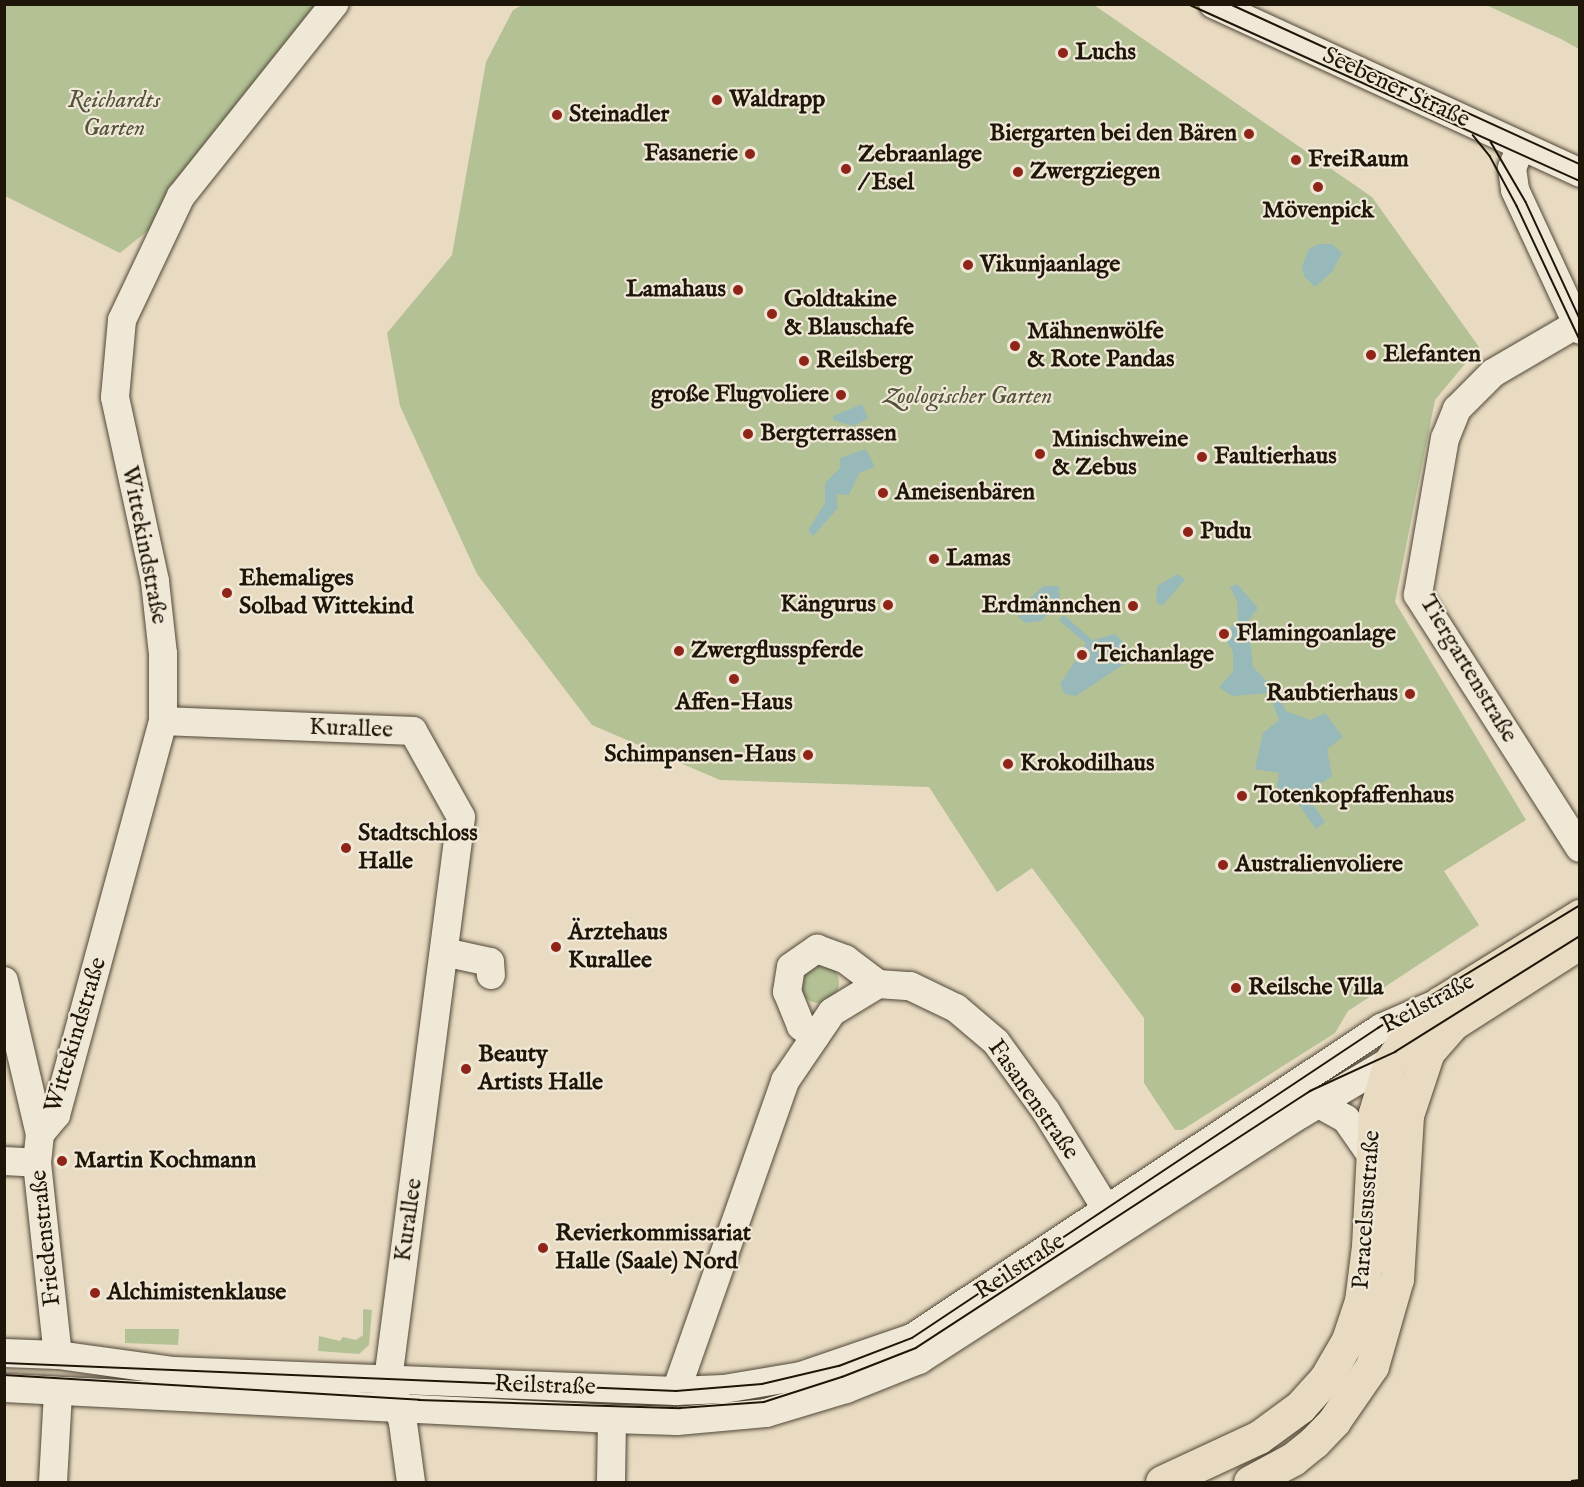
<!DOCTYPE html>
<html>
<head>
<meta charset="utf-8">
<style>
	body { margin:0 }
	#map { position:relative; width:1584px; height:1487px; overflow:hidden; background:#e8dbc1; font-family:"IM FELL English",serif }
	div>[style] { position:absolute }
	.green>* { inset:0; background:#b3c195 }
	.round { border-radius:50% }
	.water>* { inset:0; background:#98b9b9 }
	.stream>* { height:7px; margin:-3.5px; padding:0 3.5px; transform-origin:3.5px; border-radius:3.5px; background:#98b9b9 }
	.roads { filter:drop-shadow(0 0 2px #514738) drop-shadow(0 0 2px #514738) }
	.minor>* { height:28px; margin:-14px; padding:0 14px; transform-origin:14px; border-radius:14px; background:#f0e8d7 }
	.major>* { height:33px; margin:-16.5px; padding:0 16.5px; transform-origin:16.5px; border-radius:16.5px; background:#e8dbc1 }
	.tram>* { height:1.5px; margin:-0.75px; padding:0 0.75px; transform-origin:0.75px; border-radius:0.75px; background:#1f160a }
	.rail>* { height:4.5px; margin-top:-2.25px; transform-origin:0; background:repeating-linear-gradient(90deg,#1f160a 0 10px,transparent 0 20px) }
	.dots>* { width:16px; height:16px; translate:-50% -50%; box-sizing:border-box; border:3px solid #f0e8d7; border-radius:50% }
	span { translate:-50% -50%; white-space:nowrap; text-align:center; line-height:1.15; -webkit-text-stroke:4.5px #f0e8d7; paint-order:stroke }
	.poi-label { font-size:24px; color:#1f160a; font-weight:700 }
	.left { translate:0 -50%; text-align:left }
	.right { translate:-100% -50%; text-align:right }
	.street-label { font-size:24px; color:#1f160a }
	.park-label { font-size:24px; color:#53523b; font-style:italic }
	.frame { position:absolute; inset:0; border:6px solid #1f160a; pointer-events:none }
</style>
</head>
<body>
<div id="map">
	<div class="green">
		<i style="clip-path:polygon(314px 4px,328px 16px,191px 196px,120px 253px,5px 196px,4px 5px)"></i>
		<i style="clip-path:polygon(524px 4px,1094px 5px,1372px 197px,1479px 347px,1435px 400px,1395px 602px,1526px 820px,1444px 871px,1479px 925px,1348px 1011px,1335px 1033px,1182px 1130px,1175px 1130px,1144px 1083px,1144px 1018px,1032px 868px,997px 892px,929px 787px,720px 780px,592px 725px,477px 574px,400px 406px,387px 333px,452px 255px,486px 62px,513px 10px)"></i>
		<i style="clip-path:polygon(1486px 5px,1579px 5px,1579px 49px,1561px 39px)"></i>
		<i class="round" style="left:799px;top:963px;width:40px;height:40px"></i>
		<i style="clip-path:polygon(363px 1309px,372px 1310px,369px 1345px,359px 1354px,318px 1351px,319px 1336px,340px 1341px,343px 1337px,356px 1340px,363px 1335px)"></i>
		<i style="clip-path:polygon(125px 1329px,179px 1329px,178px 1345px,125px 1343px)"></i>
	</div>
	<div class="water">
		<i style="clip-path:polygon(1319px 244px,1332px 244px,1342px 253px,1332px 272px,1315px 287px,1304px 276px,1302px 266px,1309px 249px)"></i>
		<i style="clip-path:polygon(862px 404px,868px 418px,854px 426px,833px 420px,833px 416px)"></i>
		<i style="clip-path:polygon(866px 449px,875px 467px,859px 473px,849px 495px,836px 494px,838px 508px,813px 536px,808px 530px,825px 503px,825px 483px,840px 468px,840px 458px)"></i>
		<i style="clip-path:polygon(1178px 574px,1185px 580px,1162px 606px,1156px 602px,1157px 586px)"></i>
		<i style="clip-path:polygon(1237px 584px,1258px 608px,1248px 621px,1253px 667px,1276px 690px,1286px 711px,1310px 720px,1325px 713px,1343px 737px,1327px 749px,1332px 776px,1306px 794px,1325px 822px,1316px 829px,1295px 800px,1276px 793px,1279px 773px,1255px 769px,1263px 733px,1279px 720px,1269px 693px,1232px 696px,1219px 687px,1233px 672px,1233px 652px,1221px 632px,1238px 623px,1237px 601px,1230px 587px)"></i>
		<i style="clip-path:polygon(1044px 586px,1059px 586px,1060px 603px,1041px 621px,1026px 623px,1018px 617px,1021px 612px,1018px 608px)"></i>
		<i style="clip-path:polygon(1115px 634px,1132px 651px,1130px 660px,1076px 696px,1065px 694px,1060px 684px,1088px 641px)"></i>
	</div>
	<div class="stream">
		<i style="left:1063px;top:619px;width:33px;rotate:41deg"></i>
	</div>
	<div class="roads">
		<div class="minor">
			<i style="left:1213px;top:4px;width:404px;rotate:24.7deg"></i>
			<i style="left:1521px;top:146px;width:24px;rotate:112deg"></i>
			<i style="left:1512px;top:168px;width:22px;rotate:82deg"></i>
			<i style="left:1515px;top:190px;width:154px;rotate:65.1deg"></i>
			<i style="left:1577px;top:324px;width:97px;rotate:149.7deg"></i>
			<i style="left:1493px;top:373px;width:51px;rotate:135deg"></i>
			<i style="left:1457px;top:409px;width:31px;rotate:112deg"></i>
			<i style="left:1445px;top:438px;width:159px;rotate:99.8deg"></i>
			<i style="left:1418px;top:595px;width:300px;rotate:57.4deg"></i>
			<i style="left:163px;top:721px;width:250px;rotate:2.3deg"></i>
			<i style="left:413px;top:731px;width:98px;rotate:60.8deg"></i>
			<i style="left:461px;top:817px;width:568px;rotate:97.39deg"></i>
			<i style="left:444px;top:952px;width:47px;rotate:12.3deg"></i>
			<i style="left:490px;top:962px;width:13px;rotate:86deg"></i>
			<i style="left:4px;top:981px;width:157px;rotate:76.8deg"></i>
			<i style="left:40px;top:1134px;width:29px;rotate:96deg"></i>
			<i style="left:37px;top:1163px;width:193px;rotate:83.8deg"></i>
			<i style="left:878px;top:984px;width:32px;rotate:4deg"></i>
			<i style="left:910px;top:986px;width:51px;rotate:25.6deg"></i>
			<i style="left:956px;top:1008px;width:52px;rotate:40.4deg"></i>
			<i style="left:996px;top:1042px;width:85px;rotate:54.1deg"></i>
			<i style="left:1046px;top:1111px;width:116px;rotate:58.4deg"></i>
			<i style="left:815px;top:1037px;width:18px;rotate:-142deg"></i>
			<i style="left:801px;top:1026px;width:37px;rotate:-112deg"></i>
			<i style="left:787px;top:992px;width:25px;rotate:-81deg"></i>
			<i style="left:791px;top:967px;width:32px;rotate:-35deg"></i>
			<i style="left:817px;top:949px;width:30px;rotate:20deg"></i>
			<i style="left:845px;top:959px;width:41px;rotate:37.1deg"></i>
			<i style="left:1319px;top:1104px;width:31px;rotate:29deg"></i>
			<i style="left:1346px;top:1119px;width:44px;rotate:55.2deg"></i>
			<i style="left:40px;top:1134px;width:25px;rotate:-50deg"></i>
			<i style="left:56px;top:1115px;width:408px;rotate:-74.8deg"></i>
			<i style="left:163px;top:721px;width:67px;rotate:-90deg"></i>
			<i style="left:163px;top:654px;width:73px;rotate:-96.3deg"></i>
			<i style="left:155px;top:581px;width:188px;rotate:-102.3deg"></i>
			<i style="left:115px;top:397px;width:77px;rotate:-84.8deg"></i>
			<i style="left:122px;top:320px;width:137px;rotate:-64.6deg"></i>
			<i style="left:181px;top:196px;width:246px;rotate:-51.4deg"></i>
			<i style="left:4px;top:1161px;width:33px;rotate:3deg"></i>
			<i style="left:4px;top:1353px;width:54px;rotate:2.1deg"></i>
			<i style="left:58px;top:1355px;width:117px;rotate:7.9deg"></i>
			<i style="left:174px;top:1371px;width:502px;rotate:2.28deg"></i>
			<i style="left:676px;top:1391px;width:48px;rotate:-2.4deg"></i>
			<i style="left:724px;top:1389px;width:78px;rotate:-9.6deg"></i>
			<i style="left:801px;top:1376px;width:117px;rotate:-18.9deg"></i>
			<i style="left:912px;top:1338px;width:562px;rotate:-33.46deg"></i>
			<i style="left:1381px;top:1028px;width:62px;rotate:-23.7deg"></i>
			<i style="left:4px;top:1388px;width:609px;rotate:2.92deg"></i>
			<i style="left:612px;top:1419px;width:65px;rotate:1.8deg"></i>
			<i style="left:677px;top:1421px;width:89px;rotate:-5.1deg"></i>
			<i style="left:766px;top:1413px;width:84px;rotate:-16.7deg"></i>
			<i style="left:846px;top:1389px;width:79px;rotate:-21.7deg"></i>
			<i style="left:919px;top:1360px;width:454px;rotate:-32.8deg"></i>
			<i style="left:1301px;top:1114px;width:117px;rotate:-30.7deg"></i>
			<i style="left:393px;top:1390px;width:34px;rotate:73deg"></i>
			<i style="left:403px;top:1423px;width:60px;rotate:82.3deg"></i>
			<i style="left:676px;top:1391px;width:329px;rotate:-70.6deg"></i>
			<i style="left:785px;top:1081px;width:83px;rotate:-55.7deg"></i>
			<i style="left:832px;top:1012px;width:54px;rotate:-31.3deg"></i>
			<i style="left:53px;top:1482px;width:90px;rotate:-86.8deg"></i>
			<i style="left:611px;top:1482px;width:63px;rotate:-89.1deg"></i>
		</div>
		<div class="major">
			<i style="left:1162px;top:1482px;width:107px;rotate:-24.9deg"></i>
			<i style="left:1259px;top:1437px;width:51px;rotate:-36.2deg"></i>
			<i style="left:1300px;top:1407px;width:39px;rotate:-48deg"></i>
			<i style="left:1326px;top:1378px;width:44px;rotate:-59.9deg"></i>
			<i style="left:1348px;top:1340px;width:41px;rotate:-71.6deg"></i>
			<i style="left:1361px;top:1301px;width:55px;rotate:-82.7deg"></i>
			<i style="left:1368px;top:1246px;width:133px;rotate:-87deg"></i>
			<i style="left:1375px;top:1113px;width:53px;rotate:-73.6deg"></i>
			<i style="left:1390px;top:1062px;width:44px;rotate:-55.2deg"></i>
			<i style="left:1415px;top:1026px;width:34px;rotate:-43deg"></i>
			<i style="left:1440px;top:1003px;width:165px;rotate:-31.9deg"></i>
			<i style="left:1250px;top:1482px;width:49px;rotate:-28.1deg"></i>
			<i style="left:1293px;top:1459px;width:27px;rotate:-39deg"></i>
			<i style="left:1314px;top:1442px;width:29px;rotate:-46deg"></i>
			<i style="left:1334px;top:1421px;width:67px;rotate:-55.4deg"></i>
			<i style="left:1372px;top:1366px;width:91px;rotate:-74deg"></i>
			<i style="left:1397px;top:1279px;width:164px;rotate:-86.5deg"></i>
			<i style="left:1407px;top:1115px;width:66px;rotate:-71.6deg"></i>
			<i style="left:1428px;top:1052px;width:37px;rotate:-49deg"></i>
			<i style="left:1452px;top:1024px;width:152px;rotate:-32.6deg"></i>
		</div>
	</div>
	<div class="tram">
		<i style="left:1188px;top:4px;width:430px;rotate:24.3deg"></i>
		<i style="left:1230px;top:4px;width:385px;rotate:24.6deg"></i>
		<i style="left:1473px;top:135px;width:27px;rotate:51deg"></i>
		<i style="left:1490px;top:156px;width:57px;rotate:61.6deg"></i>
		<i style="left:1517px;top:206px;width:148px;rotate:64.8deg"></i>
		<i style="left:1491px;top:142px;width:69px;rotate:59.7deg"></i>
		<i style="left:1526px;top:202px;width:129px;rotate:65.2deg"></i>
		<i style="left:4px;top:1363px;width:673px;rotate:2.39deg"></i>
		<i style="left:676px;top:1391px;width:86px;rotate:-4.7deg"></i>
		<i style="left:762px;top:1384px;width:79px;rotate:-13.2deg"></i>
		<i style="left:839px;top:1366px;width:78px;rotate:-21deg"></i>
		<i style="left:912px;top:1338px;width:560px;rotate:-33.63deg"></i>
		<i style="left:1378px;top:1028px;width:237px;rotate:-31.3deg"></i>
		<i style="left:4px;top:1375px;width:416px;rotate:3.4deg"></i>
		<i style="left:419px;top:1400px;width:261px;rotate:1.8deg"></i>
		<i style="left:680px;top:1408px;width:84px;rotate:-4.1deg"></i>
		<i style="left:764px;top:1402px;width:82px;rotate:-17.8deg"></i>
		<i style="left:842px;top:1377px;width:79px;rotate:-21.4deg"></i>
		<i style="left:916px;top:1348px;width:470px;rotate:-33.1deg"></i>
		<i style="left:1310px;top:1091px;width:94px;rotate:-24.6deg"></i>
		<i style="left:1395px;top:1052px;width:218px;rotate:-32.1deg"></i>
	</div>
	<div class="rail">
		<i style="left:1571px;top:1482px;width:9px;rotate:-6deg"></i>
	</div>
	<div class="dots">
		<i style="left:1063px;top:53px;background:#8f2418"></i>
		<i style="left:717px;top:100px;background:#8f2418"></i>
		<i style="left:557px;top:115px;background:#8f2418"></i>
		<i style="left:1249px;top:134px;background:#8f2418"></i>
		<i style="left:750px;top:154px;background:#8f2418"></i>
		<i style="left:1296px;top:160px;background:#8f2418"></i>
		<i style="left:846px;top:169px;background:#8f2418"></i>
		<i style="left:1018px;top:172px;background:#8f2418"></i>
		<i style="left:1318px;top:187px;background:#8f2418"></i>
		<i style="left:968px;top:265px;background:#8f2418"></i>
		<i style="left:738px;top:290px;background:#8f2418"></i>
		<i style="left:772px;top:314px;background:#8f2418"></i>
		<i style="left:1015px;top:346px;background:#8f2418"></i>
		<i style="left:1371px;top:355px;background:#8f2418"></i>
		<i style="left:804px;top:361px;background:#8f2418"></i>
		<i style="left:841px;top:395px;background:#8f2418"></i>
		<i style="left:748px;top:434px;background:#8f2418"></i>
		<i style="left:1040px;top:454px;background:#8f2418"></i>
		<i style="left:1202px;top:457px;background:#8f2418"></i>
		<i style="left:883px;top:493px;background:#8f2418"></i>
		<i style="left:1188px;top:532px;background:#8f2418"></i>
		<i style="left:934px;top:559px;background:#8f2418"></i>
		<i style="left:227px;top:593px;background:#8f2418"></i>
		<i style="left:888px;top:605px;background:#8f2418"></i>
		<i style="left:1133px;top:606px;background:#8f2418"></i>
		<i style="left:1224px;top:634px;background:#8f2418"></i>
		<i style="left:679px;top:651px;background:#8f2418"></i>
		<i style="left:1082px;top:655px;background:#8f2418"></i>
		<i style="left:734px;top:679px;background:#8f2418"></i>
		<i style="left:1410px;top:694px;background:#8f2418"></i>
		<i style="left:808px;top:755px;background:#8f2418"></i>
		<i style="left:1008px;top:764px;background:#8f2418"></i>
		<i style="left:1242px;top:796px;background:#8f2418"></i>
		<i style="left:346px;top:848px;background:#8f2418"></i>
		<i style="left:1223px;top:865px;background:#8f2418"></i>
		<i style="left:556px;top:947px;background:#8f2418"></i>
		<i style="left:1236px;top:988px;background:#8f2418"></i>
		<i style="left:466px;top:1069px;background:#8f2418"></i>
		<i style="left:62px;top:1161px;background:#8f2418"></i>
		<i style="left:543px;top:1248px;background:#8f2418"></i>
		<i style="left:95px;top:1293px;background:#8f2418"></i>
	</div>
	<div class="poi-label">
		<span class="left" style="left:1075px;top:53px">Luchs</span>
		<span class="left" style="left:729px;top:100px">Waldrapp</span>
		<span class="left" style="left:569px;top:115px">Steinadler</span>
		<span class="right" style="left:1237px;top:134px">Biergarten bei den Bären</span>
		<span class="right" style="left:738px;top:154px">Fasanerie</span>
		<span class="left" style="left:858px;top:169px">Zebraanlage<br>/ Esel</span>
		<span class="left" style="left:1308px;top:160px">FreiRaum</span>
		<span class="left" style="left:1030px;top:172px">Zwergziegen</span>
		<span style="left:1318px;top:211px">Mövenpick</span>
		<span class="left" style="left:980px;top:265px">Vikunjaanlage</span>
		<span class="right" style="left:726px;top:290px">Lamahaus</span>
		<span class="left" style="left:784px;top:314px">Goldtakine<br>&amp; Blauschafe</span>
		<span class="left" style="left:1027px;top:346px">Mähnenwölfe<br>&amp; Rote Pandas</span>
		<span class="left" style="left:1383px;top:355px">Elefanten</span>
		<span class="left" style="left:816px;top:361px">Reilsberg</span>
		<span class="right" style="left:829px;top:395px">große Flugvoliere</span>
		<span class="left" style="left:760px;top:434px">Bergterrassen</span>
		<span class="left" style="left:1052px;top:454px">Minischweine<br>&amp; Zebus</span>
		<span class="left" style="left:1214px;top:457px">Faultierhaus</span>
		<span class="left" style="left:895px;top:493px">Ameisenbären</span>
		<span class="left" style="left:1200px;top:532px">Pudu</span>
		<span class="left" style="left:946px;top:559px">Lamas</span>
		<span class="left" style="left:239px;top:593px">Ehemaliges<br>Solbad Wittekind</span>
		<span class="right" style="left:876px;top:605px">Kängurus</span>
		<span class="right" style="left:1121px;top:606px">Erdmännchen</span>
		<span class="left" style="left:1236px;top:634px">Flamingoanlage</span>
		<span class="left" style="left:691px;top:651px">Zwergflusspferde</span>
		<span class="left" style="left:1094px;top:655px">Teichanlage</span>
		<span class="right" style="left:1398px;top:694px">Raubtierhaus</span>
		<span style="left:734px;top:703px">Affen-Haus</span>
		<span class="right" style="left:796px;top:755px">Schimpansen-Haus</span>
		<span class="left" style="left:1020px;top:764px">Krokodilhaus</span>
		<span class="left" style="left:1254px;top:796px">Totenkopfaffenhaus</span>
		<span class="left" style="left:358px;top:848px">Stadtschloss<br>Halle</span>
		<span class="left" style="left:1235px;top:865px">Australienvoliere</span>
		<span class="left" style="left:568px;top:947px">Ärztehaus<br>Kurallee</span>
		<span class="left" style="left:1248px;top:988px">Reilsche Villa</span>
		<span class="left" style="left:478px;top:1069px">Beauty<br>Artists Halle</span>
		<span class="left" style="left:74px;top:1161px">Martin Kochmann</span>
		<span class="left" style="left:555px;top:1248px">Revierkommissariat<br>Halle (Saale) Nord</span>
		<span class="left" style="left:107px;top:1293px">Alchimistenklause</span>
	</div>
	<div class="street-label">
		<span style="left:1396px;top:88px;rotate:25deg">Seebener Straße</span>
		<span style="left:144px;top:545px;rotate:79deg">Wittekindstraße</span>
		<span style="left:1468px;top:669px;rotate:59deg">Tiergartenstraße</span>
		<span style="left:351px;top:729px;rotate:2deg">Kurallee</span>
		<span style="left:1428px;top:1004px;rotate:-28deg">Reilstraße</span>
		<span style="left:76px;top:1035px;rotate:-73deg">Wittekindstraße</span>
		<span style="left:1033px;top:1100px;rotate:55deg">Fasanenstraße</span>
		<span style="left:1367px;top:1210px;rotate:-86deg">Paracelsusstraße</span>
		<span style="left:409px;top:1220px;rotate:-82deg">Kurallee</span>
		<span style="left:46px;top:1238px;rotate:-96deg">Friedenstraße</span>
		<span style="left:1020px;top:1267px;rotate:-33deg">Reilstraße</span>
		<span style="left:545px;top:1386px;rotate:2deg">Reilstraße</span>
	</div>
	<div class="park-label">
		<span style="left:114px;top:115px">Reichardts<br>Garten</span>
		<span style="left:968px;top:397px">Zoologischer Garten</span>
	</div>
	<div class="frame"></div>
</div>
</body>
</html>
